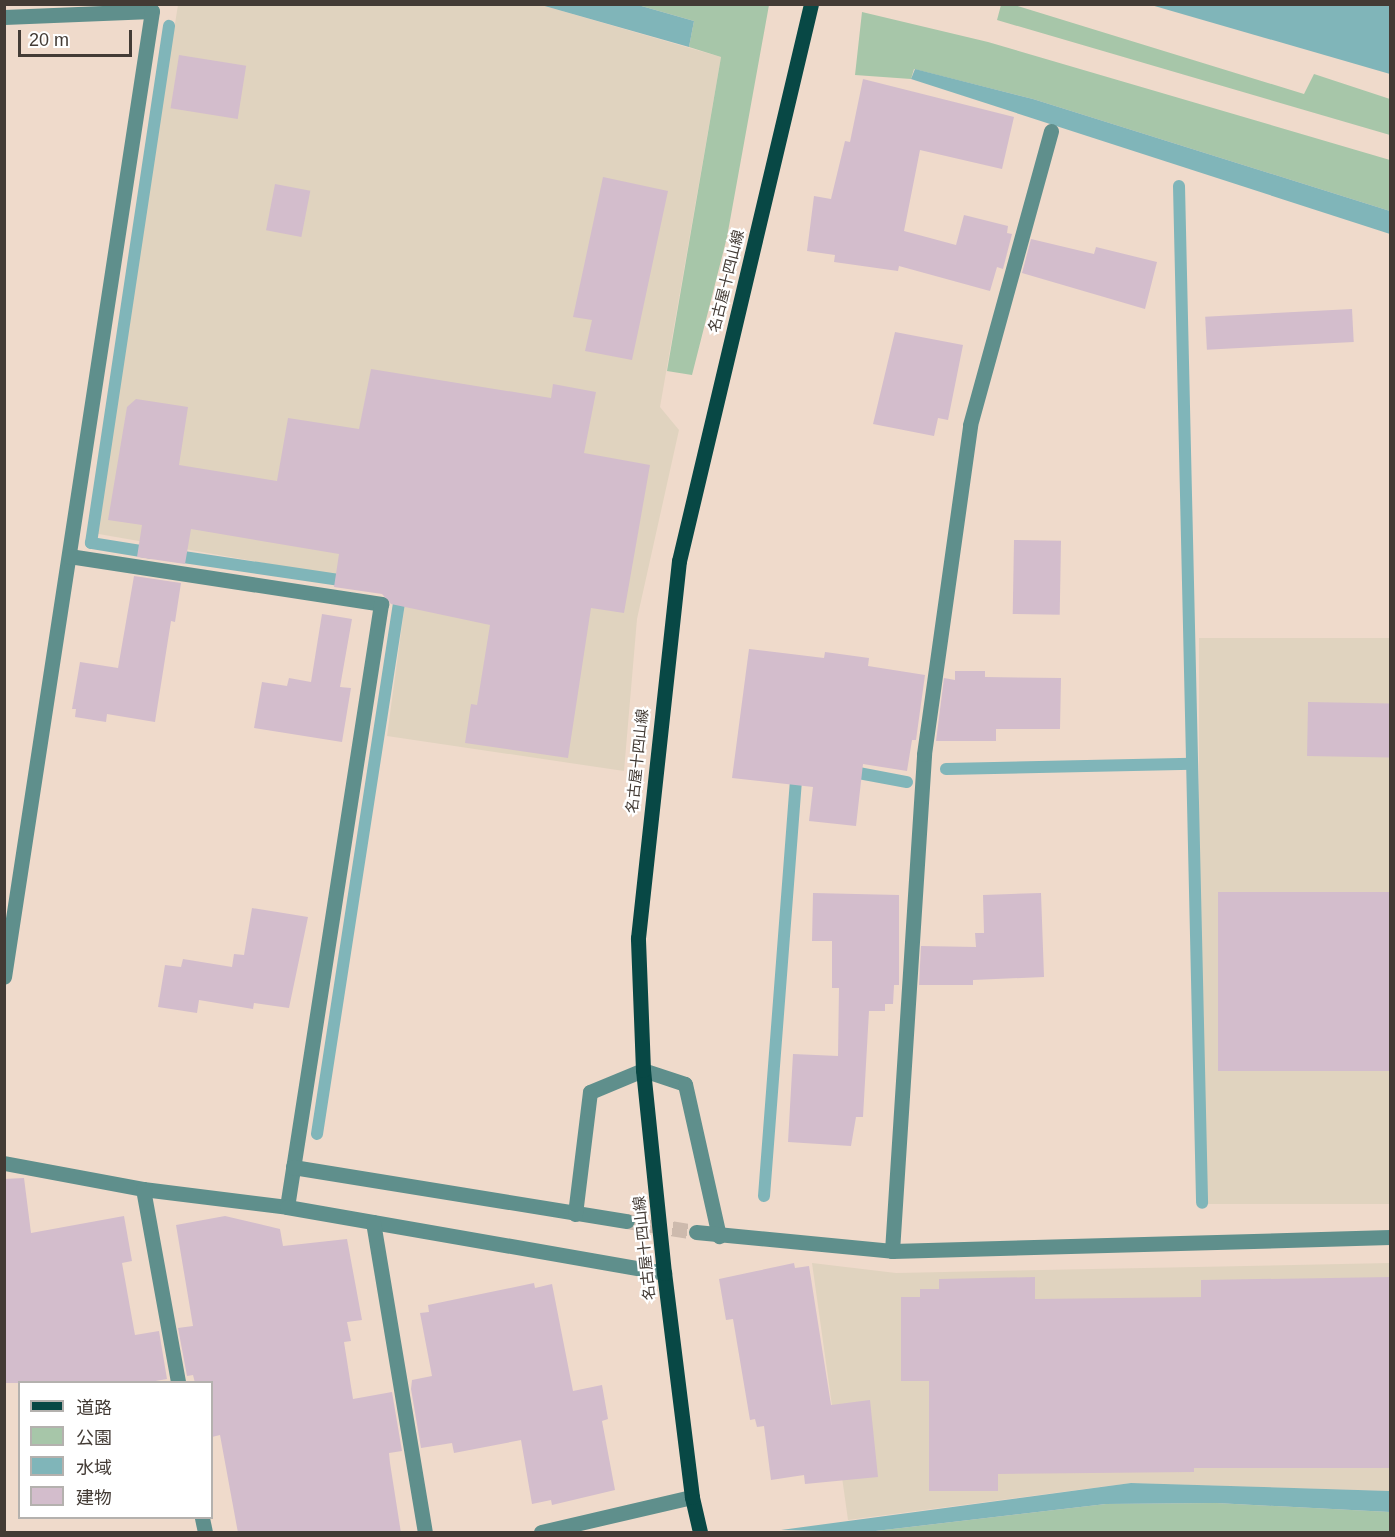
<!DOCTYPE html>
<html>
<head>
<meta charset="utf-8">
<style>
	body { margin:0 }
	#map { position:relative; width:1395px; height:1537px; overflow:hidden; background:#efdacb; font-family:Helvetica,"Noto Sans JP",sans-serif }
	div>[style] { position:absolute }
	.industrial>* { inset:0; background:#e0d3bf; transform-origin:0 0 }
	.green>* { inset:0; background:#a7c6a9 }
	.water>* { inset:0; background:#80b5b9 }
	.stream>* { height:12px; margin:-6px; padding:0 6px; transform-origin:6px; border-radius:6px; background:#80b5b9 }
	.building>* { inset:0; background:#d3bdcc; transform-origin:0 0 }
	.minor-tunnel>* { height:15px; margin-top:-7.5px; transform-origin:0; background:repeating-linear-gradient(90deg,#cdbaad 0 15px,transparent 0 23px) }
	.minor>* { height:15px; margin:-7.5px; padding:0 7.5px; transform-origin:7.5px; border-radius:7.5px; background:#5f8f8c }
	.major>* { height:15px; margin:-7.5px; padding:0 7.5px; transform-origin:7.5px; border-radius:7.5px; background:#084845 }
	span { translate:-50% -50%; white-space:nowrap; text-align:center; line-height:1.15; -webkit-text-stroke:4.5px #fff; paint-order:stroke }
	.street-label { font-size:15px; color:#433b35 }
	.frame { position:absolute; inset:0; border:6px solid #433b35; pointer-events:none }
	.legend { position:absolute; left:18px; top:1381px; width:195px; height:138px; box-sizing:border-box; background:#fff; border:2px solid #b4b1ae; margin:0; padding:8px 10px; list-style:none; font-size:18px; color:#433b35 }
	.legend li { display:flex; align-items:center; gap:12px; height:30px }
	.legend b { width:30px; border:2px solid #b4b1ae }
	.scale { position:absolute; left:18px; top:30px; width:114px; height:27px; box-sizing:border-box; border:3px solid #433b35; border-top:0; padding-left:8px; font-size:18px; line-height:21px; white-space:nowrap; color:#433b35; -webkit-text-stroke:4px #fff; paint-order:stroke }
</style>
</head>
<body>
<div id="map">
	<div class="industrial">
		<i style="clip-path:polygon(178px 5px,541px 5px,721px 57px,660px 407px,679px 430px,637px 619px,624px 771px,387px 736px,407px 588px,93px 533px)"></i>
		<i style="left:1390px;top:638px;width:566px;height:191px;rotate:90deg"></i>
		<i style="clip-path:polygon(812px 1263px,896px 1273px,1390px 1263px,1390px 1491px,1131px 1483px,848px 1520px)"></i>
	</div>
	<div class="green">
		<i style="clip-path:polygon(638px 5px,769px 5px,727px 237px,692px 375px,667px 371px,721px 57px,689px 47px,694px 21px)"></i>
		<i style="clip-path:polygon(1001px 5px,1014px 5px,1304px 94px,1314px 74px,1390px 99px,1390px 135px,997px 20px)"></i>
		<i style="clip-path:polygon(862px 12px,988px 42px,1390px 160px,1390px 211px,1033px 99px,914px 69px,911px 79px,855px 75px)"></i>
		<i style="clip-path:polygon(1216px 1503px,1390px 1512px,1390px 1532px,867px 1532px,1106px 1504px)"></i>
	</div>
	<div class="water">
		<i style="clip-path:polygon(541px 5px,638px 5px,694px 21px,689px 47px)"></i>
		<i style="clip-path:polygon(1151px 5px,1390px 5px,1390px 74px)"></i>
		<i style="clip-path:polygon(915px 69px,1033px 99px,1390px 211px,1390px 234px,911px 79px)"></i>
		<i style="clip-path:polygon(1131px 1483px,1390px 1491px,1390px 1512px,1216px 1503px,1106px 1504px,867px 1532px,781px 1530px)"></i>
	</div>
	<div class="stream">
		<i style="left:1179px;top:186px;width:1017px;rotate:88.7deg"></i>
		<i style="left:153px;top:553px;width:63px;rotate:-170.8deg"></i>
		<i style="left:91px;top:543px;width:523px;rotate:-81.42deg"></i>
		<i style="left:170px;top:555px;width:184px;rotate:8.4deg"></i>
		<i style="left:946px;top:769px;width:246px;rotate:-1.2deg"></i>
		<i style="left:848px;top:771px;width:60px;rotate:10.6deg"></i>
		<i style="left:317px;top:1134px;width:550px;rotate:-81.22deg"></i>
		<i style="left:764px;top:1196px;width:427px;rotate:-85.6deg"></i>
	</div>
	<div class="building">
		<i style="left:179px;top:55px;width:68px;height:54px;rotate:9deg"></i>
		<i style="clip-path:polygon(863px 79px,1014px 117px,1002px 169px,920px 150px,904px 231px,956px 245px,964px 215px,1008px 226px,1007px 233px,1012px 234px,1003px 269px,997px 267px,990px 291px,899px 266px,898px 271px,834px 262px,835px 255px,807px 251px,814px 196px,831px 199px,845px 141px,850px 142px)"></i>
		<i style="clip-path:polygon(603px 177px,668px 191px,632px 360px,585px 351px,592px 320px,573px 317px)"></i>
		<i style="left:275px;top:184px;width:36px;height:47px;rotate:11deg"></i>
		<i style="clip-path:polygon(1031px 239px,1094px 254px,1096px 247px,1157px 262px,1145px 309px,1022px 273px)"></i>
		<i style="left:1352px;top:309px;width:33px;height:147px;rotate:87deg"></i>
		<i style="clip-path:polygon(895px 332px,963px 345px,948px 420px,938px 418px,934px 436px,873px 424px)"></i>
		<i style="clip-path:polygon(371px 369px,551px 398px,553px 384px,596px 392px,584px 453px,650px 465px,624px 613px,591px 608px,568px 758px,465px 743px,471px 704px,477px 705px,490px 625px,391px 604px,382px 594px,334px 587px,339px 554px,191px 529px,185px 564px,137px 557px,142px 525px,108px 520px,127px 407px,136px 399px,188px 407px,179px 465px,277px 481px,288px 418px,359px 429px)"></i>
		<i style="left:1014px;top:540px;width:47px;height:74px;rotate:1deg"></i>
		<i style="clip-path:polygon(134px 576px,181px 583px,175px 622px,171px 621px,155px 722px,107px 714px,106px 722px,75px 717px,76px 709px,72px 709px,80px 662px,118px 668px)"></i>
		<i style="clip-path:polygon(322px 614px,352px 619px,340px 687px,351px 688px,342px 742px,254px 728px,262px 682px,287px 686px,289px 678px,311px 682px)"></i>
		<i style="clip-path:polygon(749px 649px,824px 658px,825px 652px,869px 658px,868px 666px,925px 675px,916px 740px,912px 740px,907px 771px,863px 764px,856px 826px,809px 821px,813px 787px,732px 778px)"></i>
		<i style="clip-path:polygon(955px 671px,985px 671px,985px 677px,1061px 678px,1060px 729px,996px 729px,996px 741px,936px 741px,944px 678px,955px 680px)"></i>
		<i style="left:1308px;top:702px;width:82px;height:54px;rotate:1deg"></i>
		<i style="left:1390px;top:892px;width:179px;height:172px;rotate:90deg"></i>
		<i style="clip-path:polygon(813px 893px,899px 895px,899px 985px,894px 985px,893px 1004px,885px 1004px,885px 1011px,869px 1011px,863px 1117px,856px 1117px,851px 1146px,788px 1142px,793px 1054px,838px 1056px,839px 988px,832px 988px,832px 941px,812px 941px)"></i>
		<i style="clip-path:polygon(1041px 893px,1044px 977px,973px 980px,973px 985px,919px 985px,921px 946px,976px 947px,975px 933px,984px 933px,983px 895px)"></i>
		<i style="clip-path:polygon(252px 908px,308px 917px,289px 1008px,254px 1003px,253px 1009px,199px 1000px,197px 1013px,158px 1007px,165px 965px,181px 967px,183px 959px,232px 967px,234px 954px,244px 955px)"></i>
		<i style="clip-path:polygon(24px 1178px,31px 1233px,124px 1216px,132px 1261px,122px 1263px,135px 1335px,159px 1331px,167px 1379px,144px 1383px,4px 1383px,4px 1179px)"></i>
		<i style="clip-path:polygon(225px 1216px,280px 1229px,283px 1246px,347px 1239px,362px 1320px,347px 1322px,351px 1341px,344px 1342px,353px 1399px,392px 1392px,402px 1451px,389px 1453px,390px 1463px,401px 1533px,238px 1533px,220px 1435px,212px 1437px,212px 1383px,195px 1383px,193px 1375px,187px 1376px,178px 1328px,193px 1326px,176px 1225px)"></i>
		<i style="clip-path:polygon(794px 1263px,795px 1268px,809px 1266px,831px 1405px,870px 1400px,878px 1477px,805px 1484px,804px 1475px,771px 1480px,764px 1426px,757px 1427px,755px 1419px,750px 1420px,733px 1319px,726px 1320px,719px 1279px)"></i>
		<i style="clip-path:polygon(1035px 1277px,1035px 1299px,1201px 1297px,1201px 1280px,1390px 1277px,1390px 1468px,1194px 1468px,1194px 1472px,998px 1474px,998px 1491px,929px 1491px,929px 1381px,901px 1381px,901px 1297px,920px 1297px,920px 1289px,939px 1289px,939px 1279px)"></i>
		<i style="clip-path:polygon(534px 1283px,535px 1288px,552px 1284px,573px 1391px,602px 1385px,608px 1419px,602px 1421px,615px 1490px,552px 1505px,551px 1500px,532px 1504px,521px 1440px,454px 1453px,452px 1443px,421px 1448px,411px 1389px,412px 1380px,432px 1376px,420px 1313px,429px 1312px,428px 1305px)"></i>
	</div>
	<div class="minor-tunnel">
		<i style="left:627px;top:1221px;width:70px;rotate:9.1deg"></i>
	</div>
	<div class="minor">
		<i style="left:4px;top:17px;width:148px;rotate:-2.3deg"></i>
		<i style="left:152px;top:11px;width:977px;rotate:98.71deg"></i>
		<i style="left:69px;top:556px;width:316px;rotate:8.7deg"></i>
		<i style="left:381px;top:604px;width:610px;rotate:98.86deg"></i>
		<i style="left:4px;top:1163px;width:141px;rotate:10.6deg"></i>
		<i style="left:143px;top:1189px;width:145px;rotate:7.1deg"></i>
		<i style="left:287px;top:1207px;width:383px;rotate:9.9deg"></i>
		<i style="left:293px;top:1167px;width:338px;rotate:9.2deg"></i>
		<i style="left:143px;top:1189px;width:196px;rotate:79.7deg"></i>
		<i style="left:575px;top:1214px;width:123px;rotate:-83deg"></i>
		<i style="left:590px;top:1092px;width:57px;rotate:-22.5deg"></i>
		<i style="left:643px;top:1070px;width:44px;rotate:18.4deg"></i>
		<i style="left:685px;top:1084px;width:156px;rotate:77.4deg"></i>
		<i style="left:373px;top:1222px;width:314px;rotate:80.5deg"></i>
		<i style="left:696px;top:1232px;width:197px;rotate:5.5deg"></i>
		<i style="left:892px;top:1251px;width:498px;rotate:-1.6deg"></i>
		<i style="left:892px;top:1251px;width:498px;rotate:-86.3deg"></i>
		<i style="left:924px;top:754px;width:332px;rotate:-82deg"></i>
		<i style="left:970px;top:425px;width:305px;rotate:-74.6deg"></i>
		<i style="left:202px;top:1518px;width:14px;rotate:78deg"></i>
		<i style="left:541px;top:1532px;width:155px;rotate:-13.1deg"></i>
	</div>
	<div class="major">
		<i style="left:700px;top:1532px;width:36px;rotate:-103deg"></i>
		<i style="left:692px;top:1497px;width:226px;rotate:-97.1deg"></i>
		<i style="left:664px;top:1273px;width:204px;rotate:-95.9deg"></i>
		<i style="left:643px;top:1070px;width:132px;rotate:-92.2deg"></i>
		<i style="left:638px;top:938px;width:379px;rotate:-83.8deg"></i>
		<i style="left:679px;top:561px;width:572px;rotate:-76.67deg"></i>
	</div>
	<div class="street-label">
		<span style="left:726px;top:281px;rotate:-76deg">名古屋十四山線</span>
		<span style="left:637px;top:761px;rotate:-84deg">名古屋十四山線</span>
		<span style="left:644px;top:1248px;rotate:-96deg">名古屋十四山線</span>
	</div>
	<div class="frame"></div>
	<ul class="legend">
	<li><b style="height:8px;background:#084845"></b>道路</li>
	<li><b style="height:16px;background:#a7c6a9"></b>公園</li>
	<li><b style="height:16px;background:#80b5b9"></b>水域</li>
	<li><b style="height:16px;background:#d3bdcc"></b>建物</li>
	</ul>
	<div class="scale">20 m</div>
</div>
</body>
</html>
